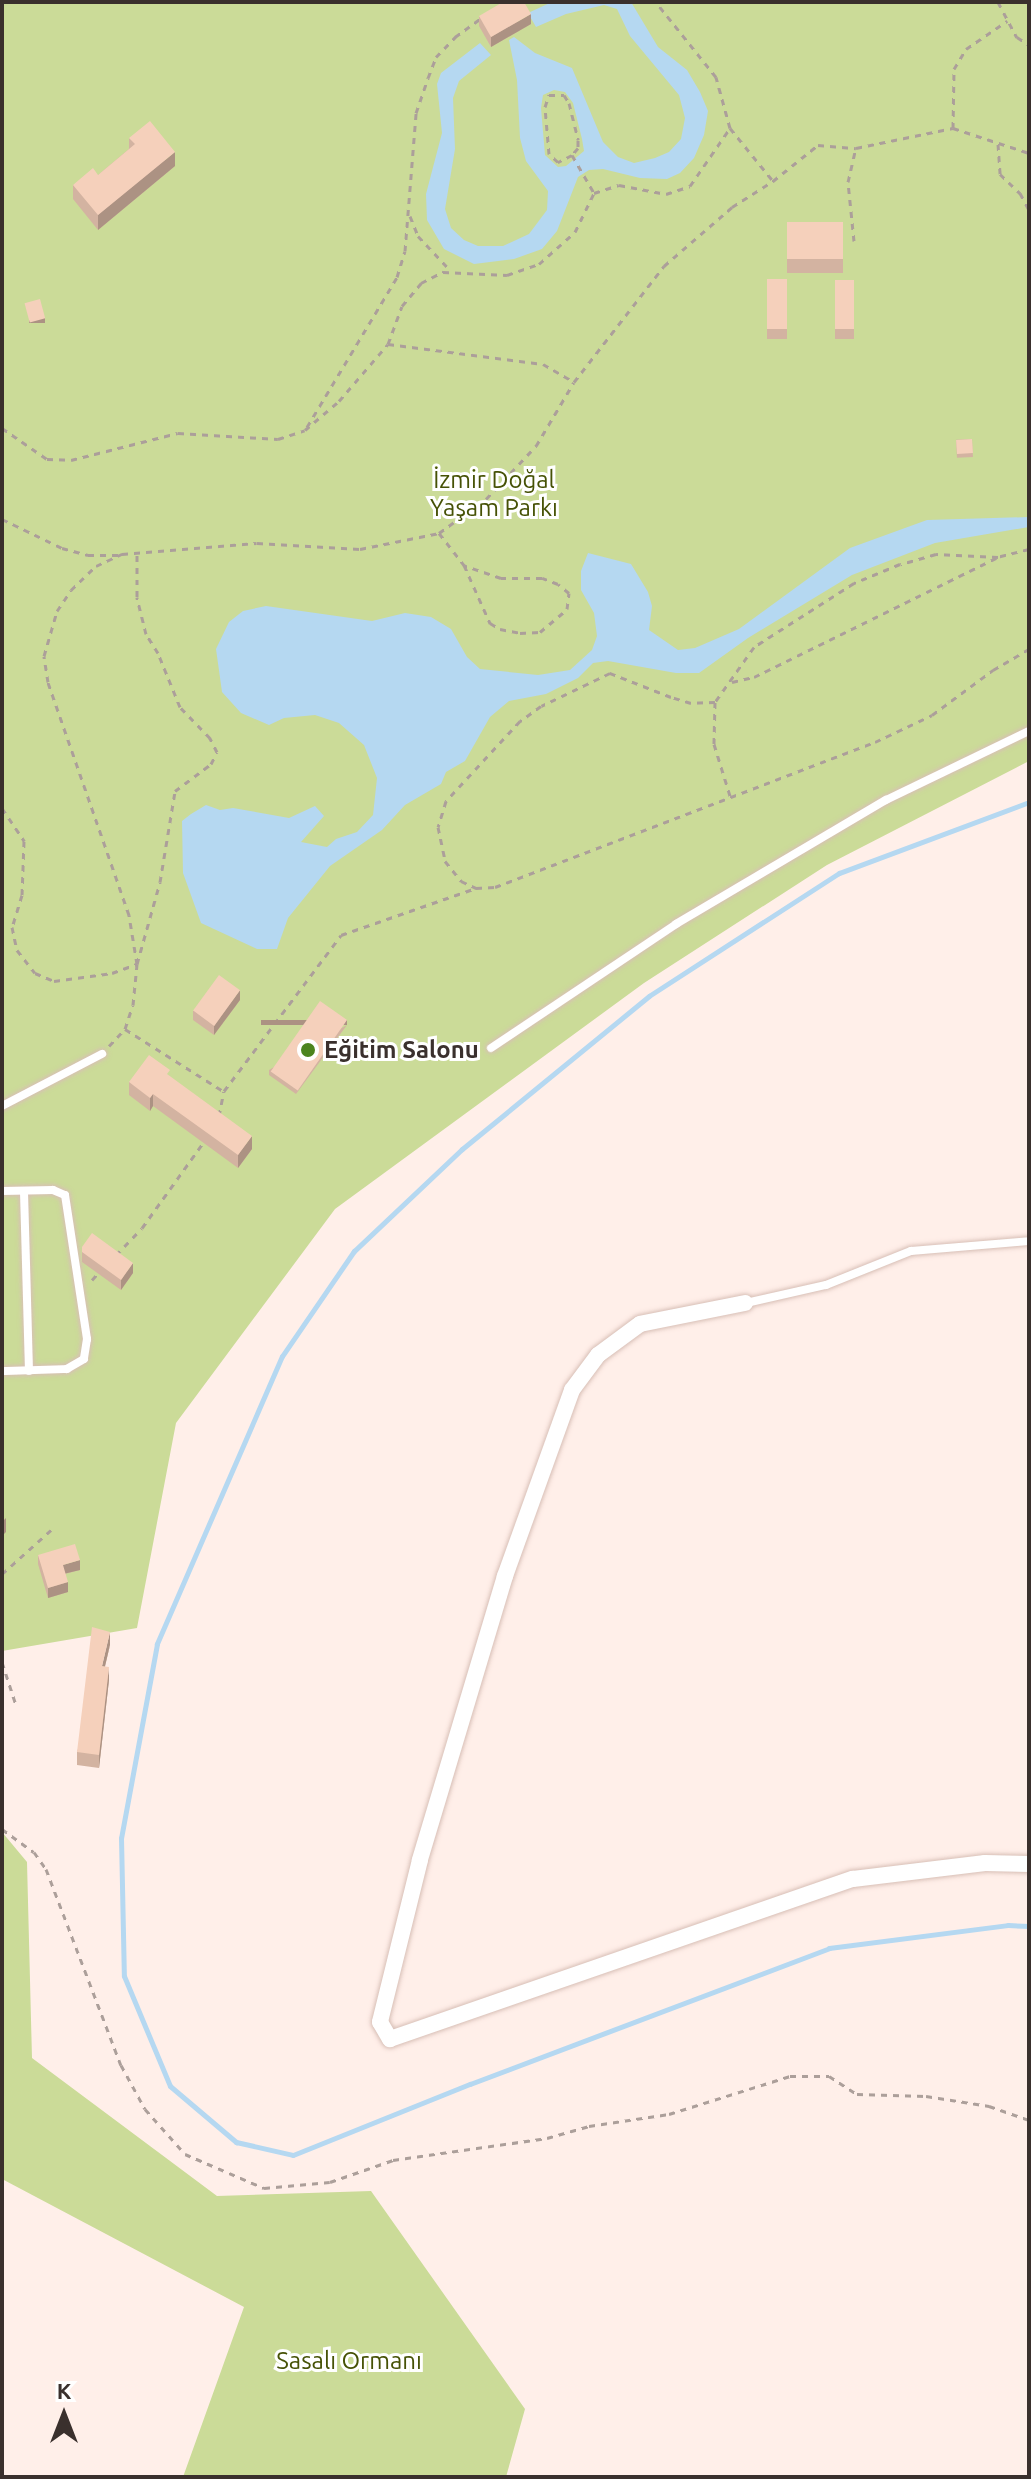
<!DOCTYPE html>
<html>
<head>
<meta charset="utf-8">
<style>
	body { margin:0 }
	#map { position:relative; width:1031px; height:2479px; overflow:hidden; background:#ffefe9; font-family:Ubuntu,sans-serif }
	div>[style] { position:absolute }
	.green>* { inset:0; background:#cbdb98 }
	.water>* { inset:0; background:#b5d8f1 }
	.stream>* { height:5px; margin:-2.5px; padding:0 2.5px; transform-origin:2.5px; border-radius:2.5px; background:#b5d8f1 }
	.path>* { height:3px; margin-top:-1.5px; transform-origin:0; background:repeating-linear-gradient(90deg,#ac9f9a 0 6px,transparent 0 12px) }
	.roads { filter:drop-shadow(0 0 2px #d8bfb6) drop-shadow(0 0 2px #d8bfb6) }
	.service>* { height:8px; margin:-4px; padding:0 4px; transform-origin:4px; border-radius:4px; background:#fff }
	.minor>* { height:16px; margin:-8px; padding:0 8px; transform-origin:8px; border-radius:8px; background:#fff }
	.wall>* { inset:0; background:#d3b3a1; transform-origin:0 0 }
	.shaded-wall>* { inset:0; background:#ac9283; transform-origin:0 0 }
	.building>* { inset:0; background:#f5d0bb; transform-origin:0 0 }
	.dots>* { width:22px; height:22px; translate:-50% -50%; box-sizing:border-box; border:4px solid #fff; border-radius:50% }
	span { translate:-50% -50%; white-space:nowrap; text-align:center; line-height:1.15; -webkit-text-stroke:6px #fff; paint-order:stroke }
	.park-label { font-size:24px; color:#465206 }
	.poi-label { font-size:24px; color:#3a302d; font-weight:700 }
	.left { translate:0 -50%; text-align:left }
	.frame { position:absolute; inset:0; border:4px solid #3a302d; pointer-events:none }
	.north { position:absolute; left:24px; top:2375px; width:80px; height:80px; -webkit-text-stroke:6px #fff; paint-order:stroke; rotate:0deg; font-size:22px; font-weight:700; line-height:32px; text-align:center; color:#3a302d }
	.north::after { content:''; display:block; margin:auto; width:28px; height:36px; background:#3a302d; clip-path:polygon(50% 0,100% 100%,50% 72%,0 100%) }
</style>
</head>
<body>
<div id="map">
	<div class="green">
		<i style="clip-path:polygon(2px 2px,1029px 2px,1029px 761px,827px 865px,644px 983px,335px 1209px,176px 1423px,137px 1628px,2px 1651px)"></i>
		<i style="clip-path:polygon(2px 1832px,27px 1862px,32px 2058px,217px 2196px,371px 2191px,525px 2409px,506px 2477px,183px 2477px,244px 2307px,2px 2179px)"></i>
	</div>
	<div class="water">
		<i style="clip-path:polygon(evenodd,552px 2px,631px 2px,658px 47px,687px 70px,700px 92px,708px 111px,704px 135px,694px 158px,680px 173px,667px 179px,640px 178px,603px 169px,589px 170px,578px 177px,557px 231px,542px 249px,514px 259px,474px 264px,444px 249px,427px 220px,426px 194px,442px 133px,437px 84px,441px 73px,480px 43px,491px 55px,459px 81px,453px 98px,455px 149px,445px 209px,451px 228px,464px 240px,478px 246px,503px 246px,529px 234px,547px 210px,548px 191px,526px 161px,520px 138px,517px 80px,509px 40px,514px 37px,535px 53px,572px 68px,603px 142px,618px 157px,634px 163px,655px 158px,669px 152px,681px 139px,685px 118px,679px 95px,630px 36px,617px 9px,604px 5px,566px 14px,536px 27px,528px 13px,552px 2px,554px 90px,565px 92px,573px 103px,582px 139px,584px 151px,566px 166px,558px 167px,545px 155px,541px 108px,543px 95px,554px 90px)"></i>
		<i style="clip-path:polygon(1029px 517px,1029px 527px,935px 543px,852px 575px,748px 638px,699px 673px,676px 673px,608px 661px,593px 663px,578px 678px,546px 694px,509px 701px,490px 717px,465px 761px,446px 772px,441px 784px,405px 805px,382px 830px,330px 866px,288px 918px,277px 949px,257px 949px,201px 923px,183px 873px,182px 821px,191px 814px,206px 805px,220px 810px,233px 808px,289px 818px,315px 806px,324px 816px,301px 842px,327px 847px,336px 839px,357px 832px,373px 815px,377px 778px,364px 745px,339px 723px,315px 715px,284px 718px,269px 725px,241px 713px,222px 692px,216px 649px,229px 622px,243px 611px,266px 606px,372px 621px,405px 613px,431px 617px,451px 629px,467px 657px,480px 669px,538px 675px,570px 670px,592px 650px,597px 636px,594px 613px,581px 590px,581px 571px,588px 553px,631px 564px,648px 592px,652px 606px,649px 630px,678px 650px,695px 648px,739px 629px,850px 548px,927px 520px)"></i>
	</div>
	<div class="stream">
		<i style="left:1029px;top:802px;width:203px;rotate:159.5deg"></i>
		<i style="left:839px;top:873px;width:226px;rotate:147.1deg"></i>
		<i style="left:649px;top:996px;width:242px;rotate:140.7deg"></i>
		<i style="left:462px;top:1149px;width:149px;rotate:136.6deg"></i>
		<i style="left:354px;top:1251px;width:127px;rotate:124.4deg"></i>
		<i style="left:282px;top:1356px;width:314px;rotate:113.5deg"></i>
		<i style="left:157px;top:1644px;width:197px;rotate:100.5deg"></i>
		<i style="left:121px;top:1838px;width:138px;rotate:88.8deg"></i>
		<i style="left:124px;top:1976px;width:119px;rotate:67.3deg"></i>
		<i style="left:170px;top:2086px;width:87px;rotate:40.3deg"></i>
		<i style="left:236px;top:2142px;width:58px;rotate:12.8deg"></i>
		<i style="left:293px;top:2155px;width:191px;rotate:-21.9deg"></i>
		<i style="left:470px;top:2084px;width:384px;rotate:-20.7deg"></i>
		<i style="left:829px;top:1948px;width:180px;rotate:-7.3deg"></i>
		<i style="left:1008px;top:1925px;width:21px;rotate:3deg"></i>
	</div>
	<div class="path">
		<i style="left:998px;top:2px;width:40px;rotate:62deg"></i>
		<i style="left:1017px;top:37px;width:14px;rotate:34deg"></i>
		<i style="left:730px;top:128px;width:68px;rotate:50.9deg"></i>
		<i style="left:953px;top:128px;width:59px;rotate:-89deg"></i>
		<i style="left:954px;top:69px;width:23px;rotate:-59deg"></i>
		<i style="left:966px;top:49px;width:50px;rotate:-34.3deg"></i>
		<i style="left:998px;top:144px;width:30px;rotate:86deg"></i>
		<i style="left:1000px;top:174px;width:28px;rotate:44deg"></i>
		<i style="left:1020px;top:193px;width:19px;rotate:62deg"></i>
		<i style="left:1029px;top:210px;width:51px;rotate:90deg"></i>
		<i style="left:572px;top:155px;width:16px;rotate:153deg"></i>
		<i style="left:558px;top:162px;width:12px;rotate:-138deg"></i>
		<i style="left:549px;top:154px;width:47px;rotate:-94.9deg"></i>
		<i style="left:545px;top:107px;width:13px;rotate:-72deg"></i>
		<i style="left:549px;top:95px;width:15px"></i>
		<i style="left:564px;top:95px;width:9px;rotate:58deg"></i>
		<i style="left:569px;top:103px;width:38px;rotate:76deg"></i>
		<i style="left:578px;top:140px;width:8px;rotate:90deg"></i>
		<i style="left:578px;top:148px;width:9px;rotate:131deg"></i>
		<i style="left:572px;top:155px;width:44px;rotate:59.9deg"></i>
		<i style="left:410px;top:216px;width:22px;rotate:68deg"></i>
		<i style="left:418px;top:236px;width:47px;rotate:46.7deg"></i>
		<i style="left:854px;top:241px;width:59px;rotate:-95.8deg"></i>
		<i style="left:848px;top:182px;width:35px;rotate:-77deg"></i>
		<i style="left:388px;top:344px;width:156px;rotate:7.4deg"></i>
		<i style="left:543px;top:364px;width:36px;rotate:30deg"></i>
		<i style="left:307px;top:427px;width:175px;rotate:-59deg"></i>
		<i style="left:397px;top:277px;width:27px;rotate:-73deg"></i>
		<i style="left:405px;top:251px;width:138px;rotate:-85.4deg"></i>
		<i style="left:416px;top:113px;width:37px;rotate:-71deg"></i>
		<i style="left:428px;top:78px;width:22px;rotate:-69deg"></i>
		<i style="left:436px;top:57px;width:28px;rotate:-46deg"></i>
		<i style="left:455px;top:37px;width:32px;rotate:-36deg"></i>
		<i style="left:2px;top:428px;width:55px;rotate:34.6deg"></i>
		<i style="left:47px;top:459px;width:24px;rotate:2deg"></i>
		<i style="left:71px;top:460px;width:110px;rotate:-14.2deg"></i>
		<i style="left:178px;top:433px;width:100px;rotate:3.4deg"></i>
		<i style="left:278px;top:439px;width:28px;rotate:-18deg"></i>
		<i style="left:305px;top:430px;width:45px;rotate:-40.5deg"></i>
		<i style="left:339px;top:401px;width:75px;rotate:-49.3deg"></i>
		<i style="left:388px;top:344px;width:40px;rotate:-69.8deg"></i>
		<i style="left:402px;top:306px;width:30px;rotate:-50deg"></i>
		<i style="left:421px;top:283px;width:25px;rotate:-27deg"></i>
		<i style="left:443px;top:272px;width:64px;rotate:2.7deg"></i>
		<i style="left:507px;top:275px;width:34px;rotate:-19deg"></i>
		<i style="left:539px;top:264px;width:48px;rotate:-41.6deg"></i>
		<i style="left:575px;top:232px;width:43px;rotate:-64deg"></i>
		<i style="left:594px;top:193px;width:26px;rotate:-18deg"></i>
		<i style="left:619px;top:185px;width:48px;rotate:10.8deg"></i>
		<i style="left:666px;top:194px;width:25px;rotate:-18deg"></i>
		<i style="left:690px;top:186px;width:70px;rotate:-55.4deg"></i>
		<i style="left:730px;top:128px;width:53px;rotate:-105.4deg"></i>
		<i style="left:716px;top:77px;width:96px;rotate:-128.7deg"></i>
		<i style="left:2px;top:519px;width:67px;rotate:25.8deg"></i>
		<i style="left:62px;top:548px;width:27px;rotate:15deg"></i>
		<i style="left:88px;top:555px;width:31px"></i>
		<i style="left:439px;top:533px;width:41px;rotate:52deg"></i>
		<i style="left:464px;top:565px;width:64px;rotate:65.9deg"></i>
		<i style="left:490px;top:623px;width:12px;rotate:31deg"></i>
		<i style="left:500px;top:629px;width:20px;rotate:11deg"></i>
		<i style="left:520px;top:633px;width:20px;rotate:-3deg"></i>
		<i style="left:540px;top:632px;width:35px;rotate:-40deg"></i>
		<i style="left:567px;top:609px;width:16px;rotate:-83deg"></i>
		<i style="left:569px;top:593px;width:14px;rotate:-141deg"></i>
		<i style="left:558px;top:584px;width:17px;rotate:-159deg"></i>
		<i style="left:542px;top:578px;width:41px;rotate:180deg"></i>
		<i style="left:501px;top:578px;width:39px;rotate:-161deg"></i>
		<i style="left:1029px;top:549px;width:32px;rotate:166deg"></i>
		<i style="left:998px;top:557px;width:62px;rotate:-177.2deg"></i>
		<i style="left:936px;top:554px;width:37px;rotate:164deg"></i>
		<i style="left:900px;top:564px;width:50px;rotate:157.6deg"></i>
		<i style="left:854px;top:583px;width:119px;rotate:147.4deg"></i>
		<i style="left:754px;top:647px;width:67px;rotate:125.3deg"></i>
		<i style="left:715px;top:702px;width:24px;rotate:178deg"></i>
		<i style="left:691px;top:703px;width:21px;rotate:-163deg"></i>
		<i style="left:671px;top:697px;width:66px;rotate:-158.5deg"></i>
		<i style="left:610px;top:673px;width:76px;rotate:154.4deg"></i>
		<i style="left:541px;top:706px;width:26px;rotate:144deg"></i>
		<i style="left:520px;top:721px;width:109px;rotate:132.8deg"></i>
		<i style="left:446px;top:801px;width:27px;rotate:107deg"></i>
		<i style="left:438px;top:827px;width:35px;rotate:78deg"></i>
		<i style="left:445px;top:861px;width:26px;rotate:51deg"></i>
		<i style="left:461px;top:881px;width:17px;rotate:25deg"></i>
		<i style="left:476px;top:888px;width:19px;rotate:-3deg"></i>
		<i style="left:495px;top:887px;width:407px;rotate:-20.9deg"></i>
		<i style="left:875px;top:742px;width:63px;rotate:-25.3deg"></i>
		<i style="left:932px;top:715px;width:76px;rotate:-36.4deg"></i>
		<i style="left:993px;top:670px;width:42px;rotate:-30.3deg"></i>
		<i style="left:732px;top:682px;width:23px;rotate:-13deg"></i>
		<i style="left:754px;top:677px;width:270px;rotate:-26.2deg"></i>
		<i style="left:715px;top:702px;width:42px;rotate:91.4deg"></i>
		<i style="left:714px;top:744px;width:58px;rotate:72.8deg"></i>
		<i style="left:2px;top:808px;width:40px;rotate:56deg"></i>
		<i style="left:24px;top:841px;width:54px;rotate:92.1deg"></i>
		<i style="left:22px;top:895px;width:34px;rotate:107deg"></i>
		<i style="left:12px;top:927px;width:24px;rotate:78deg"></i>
		<i style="left:17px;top:950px;width:29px;rotate:52deg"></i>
		<i style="left:35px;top:973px;width:21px;rotate:23deg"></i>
		<i style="left:54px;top:981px;width:59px;rotate:-7.9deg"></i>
		<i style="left:112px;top:973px;width:27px;rotate:-20deg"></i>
		<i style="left:137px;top:964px;width:85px;rotate:-74.3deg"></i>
		<i style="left:160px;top:882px;width:92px;rotate:-80.6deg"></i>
		<i style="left:175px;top:791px;width:45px;rotate:-36.9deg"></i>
		<i style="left:211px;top:764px;width:13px;rotate:-63deg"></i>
		<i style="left:217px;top:752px;width:16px;rotate:-117deg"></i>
		<i style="left:210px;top:738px;width:43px;rotate:-134.1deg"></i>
		<i style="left:180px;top:707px;width:58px;rotate:-112.2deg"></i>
		<i style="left:158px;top:653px;width:22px;rotate:-122deg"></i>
		<i style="left:146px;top:634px;width:38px;rotate:-104deg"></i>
		<i style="left:137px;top:597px;width:44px;rotate:-90deg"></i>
		<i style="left:125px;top:1029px;width:116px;rotate:32.3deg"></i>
		<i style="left:109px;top:1046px;width:23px;rotate:-47deg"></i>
		<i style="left:125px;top:1029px;width:25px;rotate:-72deg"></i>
		<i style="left:133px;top:1005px;width:41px;rotate:-84.4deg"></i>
		<i style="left:137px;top:964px;width:50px;rotate:-99.3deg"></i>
		<i style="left:129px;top:915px;width:247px;rotate:-109.2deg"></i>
		<i style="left:48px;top:682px;width:26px;rotate:-99deg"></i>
		<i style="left:44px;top:656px;width:47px;rotate:-73.9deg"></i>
		<i style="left:57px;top:611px;width:25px;rotate:-56deg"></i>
		<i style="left:71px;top:590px;width:35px;rotate:-44deg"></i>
		<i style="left:96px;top:566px;width:29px;rotate:-25deg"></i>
		<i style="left:122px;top:554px;width:135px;rotate:-4.7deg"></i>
		<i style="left:257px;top:543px;width:103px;rotate:3.3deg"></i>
		<i style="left:360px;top:549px;width:81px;rotate:-11.4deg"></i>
		<i style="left:439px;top:533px;width:58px;rotate:-35.9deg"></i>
		<i style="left:486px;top:499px;width:73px;rotate:-46.7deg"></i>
		<i style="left:536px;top:446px;width:74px;rotate:-59.3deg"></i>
		<i style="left:574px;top:382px;width:147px;rotate:-52.2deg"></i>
		<i style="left:664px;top:266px;width:90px;rotate:-40.9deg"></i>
		<i style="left:732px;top:207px;width:49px;rotate:-32.4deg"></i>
		<i style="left:773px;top:181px;width:58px;rotate:-38.7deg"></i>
		<i style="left:818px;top:145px;width:38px;rotate:5deg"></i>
		<i style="left:856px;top:148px;width:99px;rotate:-11.7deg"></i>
		<i style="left:953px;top:128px;width:80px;rotate:18.2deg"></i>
		<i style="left:219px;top:1116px;width:25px;rotate:-79deg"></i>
		<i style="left:224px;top:1091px;width:195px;rotate:-53.1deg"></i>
		<i style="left:341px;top:935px;width:143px;rotate:-19.2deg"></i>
		<i style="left:116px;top:1255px;width:37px;rotate:-46deg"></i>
		<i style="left:142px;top:1228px;width:105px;rotate:-54.3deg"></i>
		<i style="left:92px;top:1280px;width:9px;rotate:-49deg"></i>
		<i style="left:2px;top:1574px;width:66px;rotate:-41.9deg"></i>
		<i style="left:2px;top:1662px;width:45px;rotate:72deg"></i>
		<i style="left:2px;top:1829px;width:39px;rotate:36deg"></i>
		<i style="left:34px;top:1852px;width:21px;rotate:55deg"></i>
		<i style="left:46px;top:1869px;width:210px;rotate:69.1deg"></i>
		<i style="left:121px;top:2065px;width:50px;rotate:61.4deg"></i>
		<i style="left:145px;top:2109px;width:60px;rotate:48.4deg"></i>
		<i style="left:185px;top:2154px;width:86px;rotate:23.3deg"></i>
		<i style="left:264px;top:2188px;width:66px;rotate:-5.2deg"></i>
		<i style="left:330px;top:2182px;width:67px;rotate:-19.2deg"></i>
		<i style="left:393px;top:2160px;width:156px;rotate:-8.1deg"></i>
		<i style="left:547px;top:2138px;width:44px;rotate:-15.9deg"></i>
		<i style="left:589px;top:2126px;width:81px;rotate:-8.5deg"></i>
		<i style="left:669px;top:2114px;width:127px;rotate:-17.4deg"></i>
		<i style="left:790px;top:2076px;width:39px"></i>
		<i style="left:829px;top:2076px;width:33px;rotate:33deg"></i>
		<i style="left:857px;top:2094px;width:69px;rotate:1.7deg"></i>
		<i style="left:926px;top:2096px;width:64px;rotate:9deg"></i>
		<i style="left:989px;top:2106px;width:42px;rotate:19.3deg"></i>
	</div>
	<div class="roads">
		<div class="service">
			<i style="left:491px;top:1048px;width:223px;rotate:-33.8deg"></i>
			<i style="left:676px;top:924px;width:244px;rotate:-30.6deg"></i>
			<i style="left:886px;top:800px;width:159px;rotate:-25.8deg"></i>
			<i style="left:2px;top:1106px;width:113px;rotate:-27.5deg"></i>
			<i style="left:2px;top:1191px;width:51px;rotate:-1.1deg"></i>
			<i style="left:53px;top:1190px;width:13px;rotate:23deg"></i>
			<i style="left:65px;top:1195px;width:146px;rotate:81.3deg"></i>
			<i style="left:87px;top:1339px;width:20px;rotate:99deg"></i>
			<i style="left:84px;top:1359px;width:20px;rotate:150deg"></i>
			<i style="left:67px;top:1369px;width:65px;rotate:178.2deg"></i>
			<i style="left:24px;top:1192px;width:179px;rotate:88.4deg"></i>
			<i style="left:746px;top:1303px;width:82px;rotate:-12.7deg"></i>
			<i style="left:826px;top:1285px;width:92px;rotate:-21.8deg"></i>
			<i style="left:911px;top:1251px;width:118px;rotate:-4.8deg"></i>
		</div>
		<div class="minor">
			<i style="left:745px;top:1303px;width:107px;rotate:168.7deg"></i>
			<i style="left:640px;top:1324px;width:52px;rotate:143.6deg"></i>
			<i style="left:598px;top:1355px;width:44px;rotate:126.6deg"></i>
			<i style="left:572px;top:1390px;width:198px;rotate:109.8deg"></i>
			<i style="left:505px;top:1576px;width:296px;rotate:106.7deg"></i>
			<i style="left:420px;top:1860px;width:167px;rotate:103.9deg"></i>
			<i style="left:380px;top:2022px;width:20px;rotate:60deg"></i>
			<i style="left:390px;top:2039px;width:490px;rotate:-19.1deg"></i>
			<i style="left:853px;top:1879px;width:133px;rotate:-6.9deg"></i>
			<i style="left:985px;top:1863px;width:44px;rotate:1.3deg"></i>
		</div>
	</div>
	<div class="wall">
		<i style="clip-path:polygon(479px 16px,531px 24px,491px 47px,479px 26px)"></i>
		<i style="clip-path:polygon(129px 138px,175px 166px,98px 230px,73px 199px,73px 185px,98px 175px,129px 149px)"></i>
		<i style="left:787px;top:222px;width:56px;height:51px"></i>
		<i style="left:767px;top:279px;width:20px;height:60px"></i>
		<i style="left:835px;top:280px;width:19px;height:59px"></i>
		<i style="left:972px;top:439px;width:18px;height:16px;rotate:87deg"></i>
		<i style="clip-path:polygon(240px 1000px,214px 1035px,193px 1020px,193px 1011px)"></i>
		<i style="clip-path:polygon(347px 1025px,296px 1094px,269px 1075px,269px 1070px)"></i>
		<i style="clip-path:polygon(170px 1077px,252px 1149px,238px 1168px,153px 1106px,150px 1111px,129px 1095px,129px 1082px)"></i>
		<i style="clip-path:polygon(82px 1247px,133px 1273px,121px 1290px,82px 1262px)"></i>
		<i style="clip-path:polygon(38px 1555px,80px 1570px,65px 1574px,68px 1592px,48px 1598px,38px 1564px)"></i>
		<i style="clip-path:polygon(110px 1645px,105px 1666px,109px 1680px,99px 1768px,77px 1765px,77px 1752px)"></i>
	</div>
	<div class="shaded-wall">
		<i style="clip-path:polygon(531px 14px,531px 24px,491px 47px,491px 37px)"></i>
		<i style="clip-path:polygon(175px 152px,175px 166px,98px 230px,98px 215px)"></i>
		<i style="left:45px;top:318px;width:5px;height:16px;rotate:90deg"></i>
		<i style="clip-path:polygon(240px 990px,240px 1000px,214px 1035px,214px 1026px)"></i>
		<i style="left:347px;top:1020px;width:5px;height:86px;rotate:90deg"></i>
		<i style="clip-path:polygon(153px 1094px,153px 1106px,150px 1111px,150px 1098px)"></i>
		<i style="clip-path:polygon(252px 1136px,252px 1149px,238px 1168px,238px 1155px)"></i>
		<i style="clip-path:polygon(133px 1263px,133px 1273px,121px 1290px,121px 1280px)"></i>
		<i style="clip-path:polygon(6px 1518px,6px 1532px,2px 1536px,2px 1522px)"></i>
		<i style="clip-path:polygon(80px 1560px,80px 1570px,63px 1574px,63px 1565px)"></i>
		<i style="clip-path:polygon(68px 1582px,68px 1592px,48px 1598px,48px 1588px)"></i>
		<i style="clip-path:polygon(110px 1632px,110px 1645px,102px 1679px,102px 1666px)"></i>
		<i style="clip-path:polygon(109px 1667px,109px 1680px,99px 1768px,99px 1755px)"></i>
	</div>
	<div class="building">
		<i style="clip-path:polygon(503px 2px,524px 2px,531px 14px,491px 37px,479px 16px)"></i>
		<i style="clip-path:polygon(150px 121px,175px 152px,98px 215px,73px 185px,93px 168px,98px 175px,135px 144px,129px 138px)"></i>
		<i style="left:787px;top:222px;width:56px;height:37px"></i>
		<i style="left:767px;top:279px;width:20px;height:50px"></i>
		<i style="left:835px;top:280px;width:19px;height:49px"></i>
		<i style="left:40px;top:299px;width:20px;height:16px;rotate:75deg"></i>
		<i style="left:972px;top:439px;width:14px;height:16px;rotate:86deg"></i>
		<i style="left:219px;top:975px;width:26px;height:44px;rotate:36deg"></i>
		<i style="left:320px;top:1001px;width:33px;height:86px;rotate:35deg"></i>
		<i style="clip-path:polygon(149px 1055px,170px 1070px,167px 1074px,252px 1136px,238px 1155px,153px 1094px,150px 1098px,129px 1082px)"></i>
		<i style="clip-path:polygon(92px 1233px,133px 1263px,121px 1280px,82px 1252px,82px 1247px)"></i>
		<i style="clip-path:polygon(75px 1544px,80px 1560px,63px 1565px,68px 1582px,48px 1588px,38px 1555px)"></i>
		<i style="clip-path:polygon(92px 1627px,110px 1632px,102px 1666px,109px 1667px,99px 1755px,77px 1752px)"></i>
	</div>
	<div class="dots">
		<i style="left:308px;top:1050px;background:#4c841e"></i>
	</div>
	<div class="park-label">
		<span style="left:494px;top:494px">İzmir Doğal<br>Yaşam Parkı</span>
		<span style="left:349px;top:2361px">Sasalı Ormanı</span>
	</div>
	<div class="poi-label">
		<span class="left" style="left:324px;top:1050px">Eğitim Salonu</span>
	</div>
	<div class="frame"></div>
	<div class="north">K</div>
</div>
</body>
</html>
